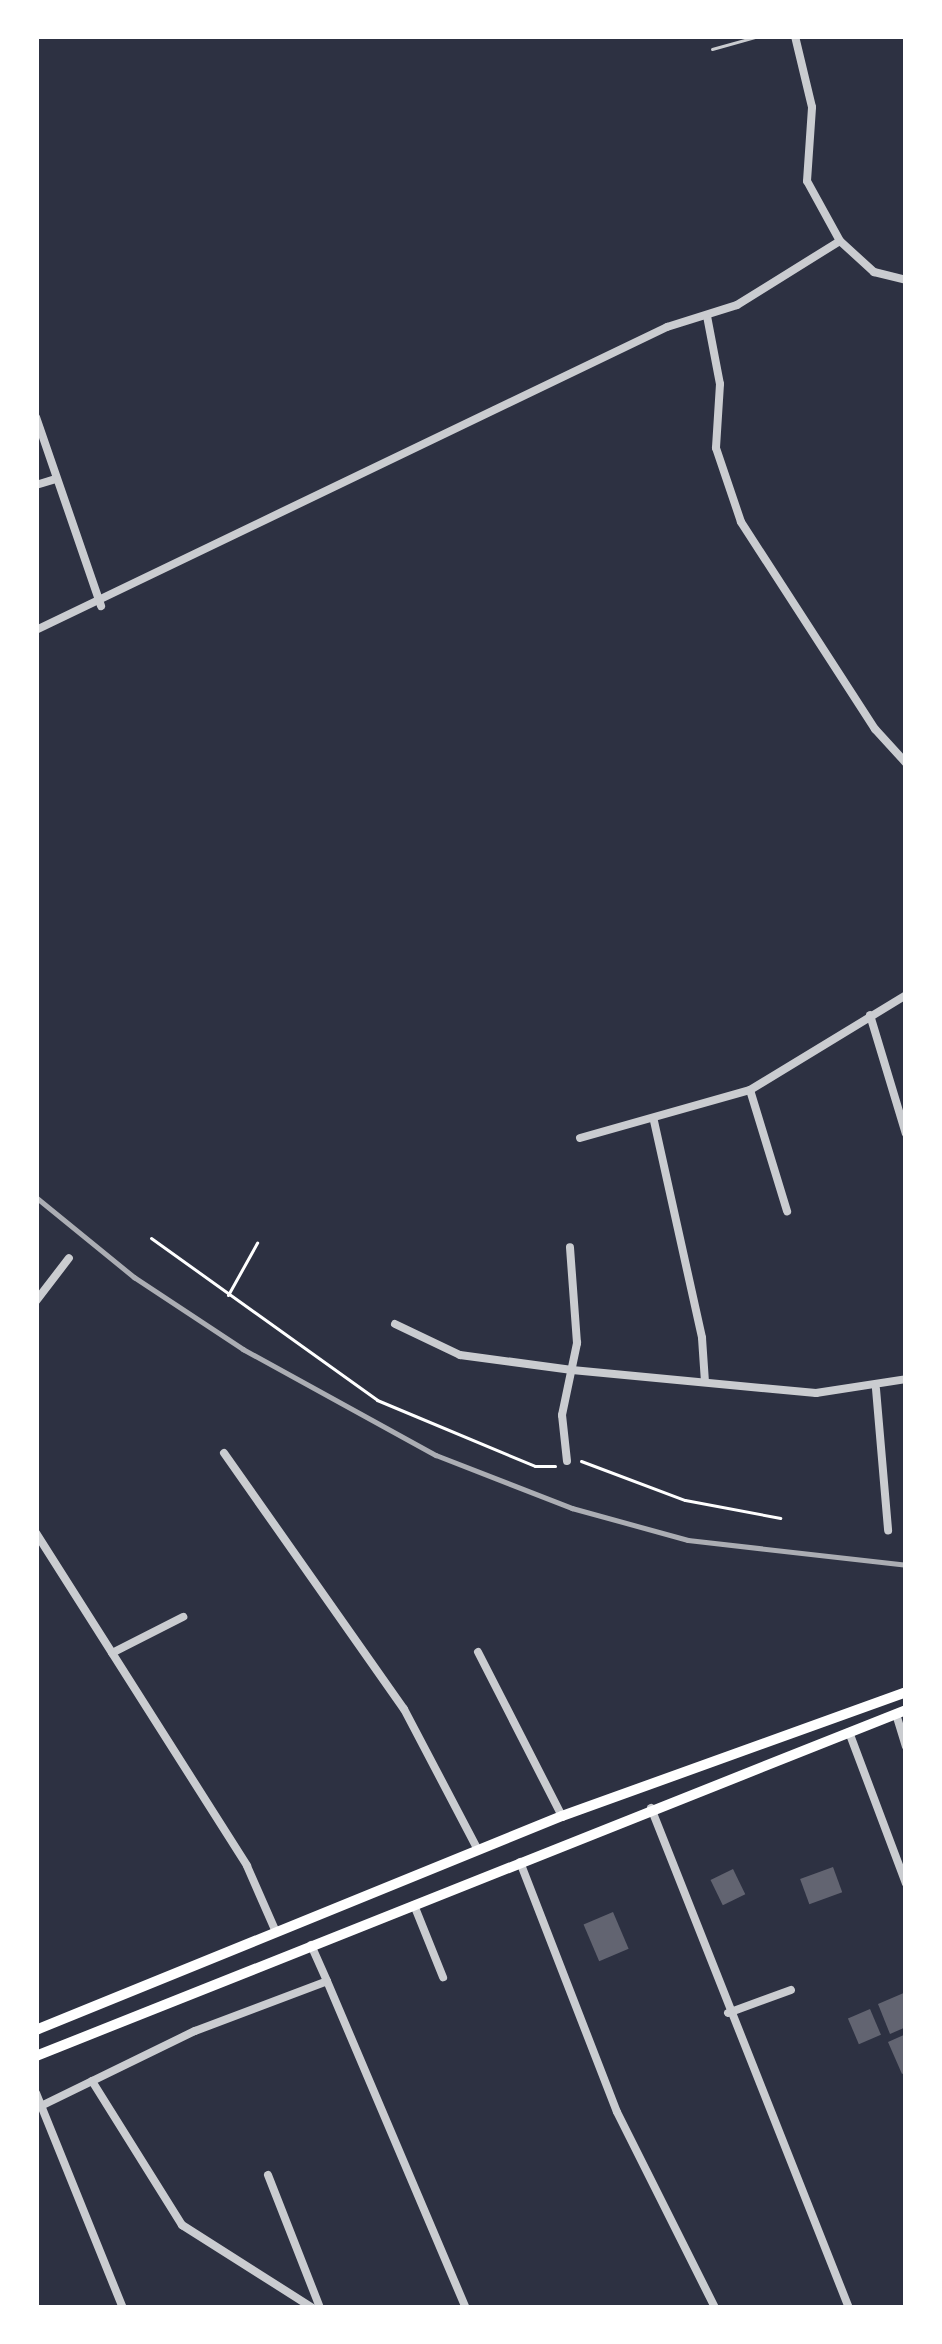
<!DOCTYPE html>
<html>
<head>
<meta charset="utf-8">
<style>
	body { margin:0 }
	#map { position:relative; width:942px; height:2344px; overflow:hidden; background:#2d3142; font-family:Merriweather,serif }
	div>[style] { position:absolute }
	.building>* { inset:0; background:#626471; transform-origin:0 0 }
	.path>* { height:3px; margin:-1.5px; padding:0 1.5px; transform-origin:1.5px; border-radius:1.5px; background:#fff }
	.service>* { height:3px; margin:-1.5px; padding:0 1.5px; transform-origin:1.5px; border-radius:1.5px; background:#caccd0 }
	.minor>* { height:8px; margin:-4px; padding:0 4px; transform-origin:4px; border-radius:4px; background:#caccd0 }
	.secondary>* { height:10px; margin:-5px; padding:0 5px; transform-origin:5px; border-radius:5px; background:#fff }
	.rail>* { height:4.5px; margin:-2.25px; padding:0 2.25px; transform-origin:2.25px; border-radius:2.25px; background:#abadb3 }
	span { translate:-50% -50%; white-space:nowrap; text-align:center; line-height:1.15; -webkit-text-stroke:12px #fff; paint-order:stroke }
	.frame { position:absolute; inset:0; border:39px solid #fff; pointer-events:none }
</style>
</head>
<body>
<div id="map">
	<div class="building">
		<i style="left:833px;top:1867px;width:27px;height:35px;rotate:70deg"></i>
		<i style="left:733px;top:1869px;width:28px;height:25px;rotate:64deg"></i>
		<i style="left:613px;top:1912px;width:40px;height:32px;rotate:67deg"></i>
		<i style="clip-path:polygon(906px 1992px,906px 2027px,890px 2034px,878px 2004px)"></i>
		<i style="left:870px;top:2009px;width:28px;height:24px;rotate:67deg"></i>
		<i style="clip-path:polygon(906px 2034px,906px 2072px,902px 2074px,888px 2042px)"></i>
	</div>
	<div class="path">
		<i style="left:151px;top:1238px;width:278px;rotate:35.6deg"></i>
		<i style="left:377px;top:1400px;width:171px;rotate:22.7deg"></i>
		<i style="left:535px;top:1466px;width:20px"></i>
		<i style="left:228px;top:1295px;width:60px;rotate:-60.9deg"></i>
		<i style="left:581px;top:1461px;width:111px;rotate:20.6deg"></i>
		<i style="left:685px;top:1500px;width:97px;rotate:10.7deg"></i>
	</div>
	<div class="service">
		<i style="left:712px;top:49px;width:49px;rotate:-15.5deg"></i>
	</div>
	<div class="minor">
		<i style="left:840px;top:241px;width:46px;rotate:42.4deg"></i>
		<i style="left:874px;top:272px;width:33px;rotate:14deg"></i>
		<i style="left:707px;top:316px;width:69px;rotate:79.2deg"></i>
		<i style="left:720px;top:384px;width:64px;rotate:93.6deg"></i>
		<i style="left:716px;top:448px;width:78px;rotate:71.3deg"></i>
		<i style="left:741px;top:522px;width:247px;rotate:57.1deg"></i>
		<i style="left:875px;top:729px;width:46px;rotate:47.6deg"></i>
		<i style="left:36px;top:417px;width:200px;rotate:71deg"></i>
		<i style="left:36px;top:485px;width:21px;rotate:-17deg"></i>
		<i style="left:36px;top:630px;width:700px;rotate:-25.65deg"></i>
		<i style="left:667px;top:327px;width:73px;rotate:-17.4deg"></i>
		<i style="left:737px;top:305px;width:121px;rotate:-31.9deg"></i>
		<i style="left:840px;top:241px;width:68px;rotate:-118.8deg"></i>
		<i style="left:807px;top:181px;width:74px;rotate:-86.1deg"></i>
		<i style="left:812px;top:107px;width:73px;rotate:-103.5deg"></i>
		<i style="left:870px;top:1015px;width:124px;rotate:73.2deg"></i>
		<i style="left:750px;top:1090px;width:127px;rotate:73deg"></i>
		<i style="left:654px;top:1121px;width:222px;rotate:77.5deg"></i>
		<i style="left:702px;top:1338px;width:44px;rotate:86.1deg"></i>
		<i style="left:580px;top:1138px;width:177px;rotate:-15.8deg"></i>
		<i style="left:750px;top:1090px;width:183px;rotate:-31.3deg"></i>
		<i style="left:36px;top:1301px;width:54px;rotate:-52.5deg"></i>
		<i style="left:395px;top:1324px;width:72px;rotate:25.5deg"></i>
		<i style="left:460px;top:1355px;width:113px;rotate:7.6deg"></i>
		<i style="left:572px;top:1370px;width:245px;rotate:5.4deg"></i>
		<i style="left:816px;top:1393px;width:91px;rotate:-8.8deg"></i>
		<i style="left:876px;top:1389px;width:142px;rotate:85.1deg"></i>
		<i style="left:224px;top:1453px;width:313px;rotate:54.9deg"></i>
		<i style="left:404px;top:1709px;width:159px;rotate:62.3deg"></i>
		<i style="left:567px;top:1461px;width:46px;rotate:-96.2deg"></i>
		<i style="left:562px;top:1415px;width:74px;rotate:-78.2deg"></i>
		<i style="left:577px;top:1343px;width:96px;rotate:-94.2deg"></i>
		<i style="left:36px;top:1533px;width:394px;rotate:57.6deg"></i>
		<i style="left:247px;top:1866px;width:72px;rotate:66.3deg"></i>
		<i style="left:478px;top:1652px;width:184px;rotate:62.9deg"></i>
		<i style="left:112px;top:1653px;width:80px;rotate:-26.9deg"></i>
		<i style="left:896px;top:1714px;width:34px;rotate:73deg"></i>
		<i style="left:849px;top:1732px;width:162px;rotate:69.4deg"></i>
		<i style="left:651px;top:1808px;width:538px;rotate:68.4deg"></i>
		<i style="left:520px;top:1862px;width:268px;rotate:68.8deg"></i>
		<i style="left:617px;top:2112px;width:219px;rotate:63.4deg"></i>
		<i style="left:414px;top:1905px;width:78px;rotate:68.1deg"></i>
		<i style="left:311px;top:1945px;width:39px;rotate:66deg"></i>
		<i style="left:728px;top:2013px;width:67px;rotate:-20.1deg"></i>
		<i style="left:92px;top:2081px;width:170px;rotate:58deg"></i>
		<i style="left:182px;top:2225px;width:155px;rotate:32.4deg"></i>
		<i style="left:36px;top:2093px;width:232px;rotate:68deg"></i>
		<i style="left:43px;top:2105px;width:169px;rotate:-26deg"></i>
		<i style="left:195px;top:2031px;width:141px;rotate:-20.7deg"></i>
		<i style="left:327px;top:1981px;width:355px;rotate:67deg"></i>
		<i style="left:268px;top:2175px;width:143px;rotate:68.6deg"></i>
	</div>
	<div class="secondary">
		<i style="left:36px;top:2030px;width:568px;rotate:-22.14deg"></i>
		<i style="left:562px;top:1816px;width:366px;rotate:-19.8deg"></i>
		<i style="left:36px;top:2056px;width:936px;rotate:-21.69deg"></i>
	</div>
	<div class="rail">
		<i style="left:36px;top:1197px;width:127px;rotate:39.2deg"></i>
		<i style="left:134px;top:1277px;width:131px;rotate:33.4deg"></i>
		<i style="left:243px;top:1349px;width:220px;rotate:28.8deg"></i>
		<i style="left:436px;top:1455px;width:146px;rotate:21.3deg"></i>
		<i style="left:572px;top:1508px;width:120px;rotate:15.4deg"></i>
		<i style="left:688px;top:1540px;width:219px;rotate:6.5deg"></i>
	</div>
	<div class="frame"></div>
</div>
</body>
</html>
